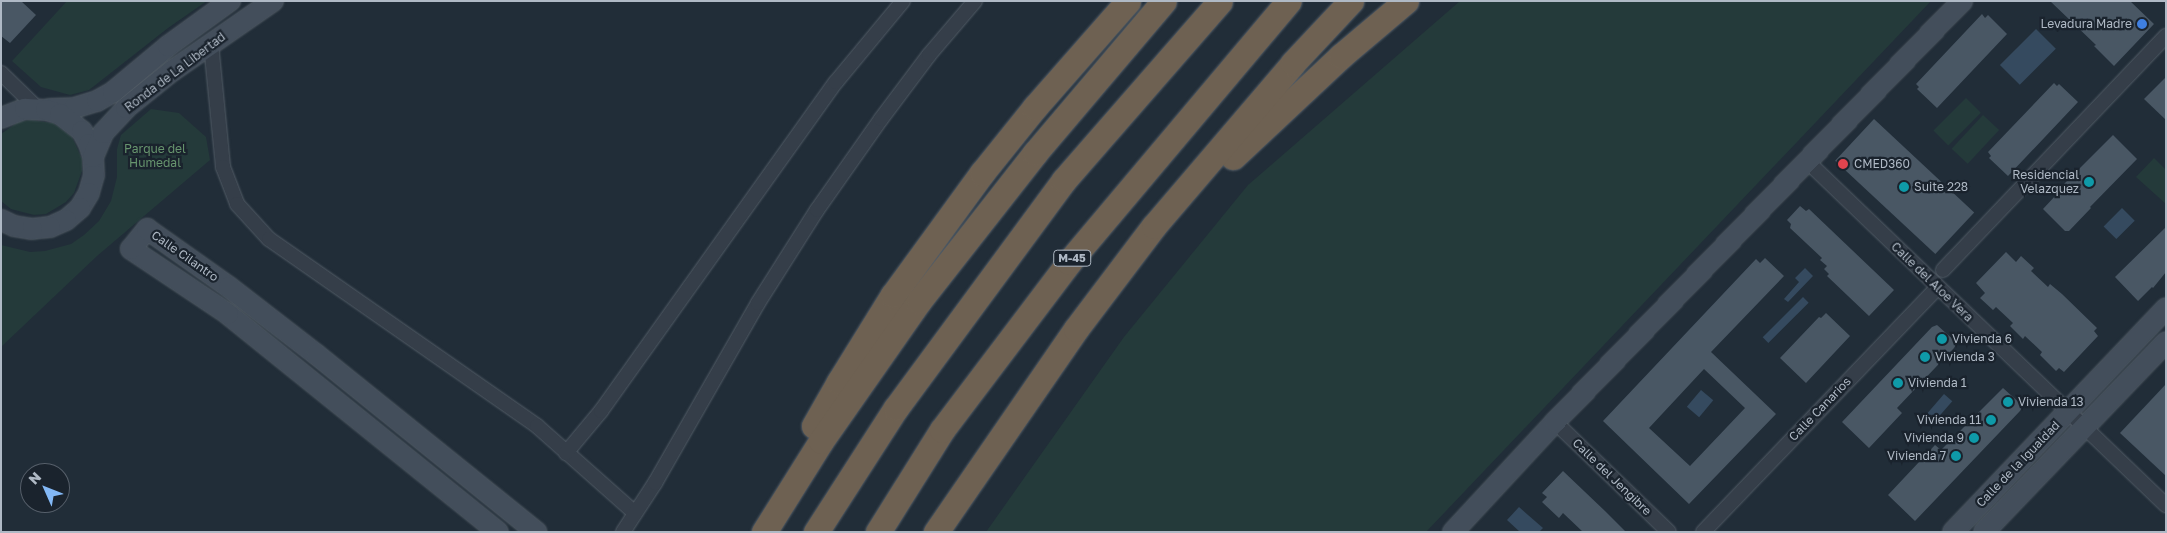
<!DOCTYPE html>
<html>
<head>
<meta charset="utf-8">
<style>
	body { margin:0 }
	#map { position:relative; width:2167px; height:533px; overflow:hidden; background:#212d38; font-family:"Golos Text",sans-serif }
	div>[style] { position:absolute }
	.green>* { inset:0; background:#243a3a; transform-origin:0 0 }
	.water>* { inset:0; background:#354a5f; transform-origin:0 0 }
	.building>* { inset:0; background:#495764; transform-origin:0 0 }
	.roads { filter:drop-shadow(0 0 1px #525c66) drop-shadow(0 0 1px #525c66) }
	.street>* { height:14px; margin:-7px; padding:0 7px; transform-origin:7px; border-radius:7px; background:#353e49 }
	.secondary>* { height:20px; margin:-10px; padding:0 10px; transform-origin:10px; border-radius:10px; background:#434e5b }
	.highway>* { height:25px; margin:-12.5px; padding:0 12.5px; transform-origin:12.5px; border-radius:12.5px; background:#6e6152 }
	.dots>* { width:14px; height:14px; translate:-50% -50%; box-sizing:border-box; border:2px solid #1a232d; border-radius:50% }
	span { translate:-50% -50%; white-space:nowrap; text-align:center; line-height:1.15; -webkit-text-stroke:4.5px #1a232d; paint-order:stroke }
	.shield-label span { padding:1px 4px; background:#1a232d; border:1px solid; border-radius:4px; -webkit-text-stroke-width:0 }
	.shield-label { font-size:11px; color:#afb9c5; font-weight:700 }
	.poi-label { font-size:12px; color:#afb9c5 }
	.right { translate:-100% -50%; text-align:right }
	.left { translate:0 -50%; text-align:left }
	.street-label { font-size:12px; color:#afb9c5 }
	.park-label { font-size:12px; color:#67956e }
	.frame { position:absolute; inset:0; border:2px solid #afb9c5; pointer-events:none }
	.north { position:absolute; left:20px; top:463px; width:50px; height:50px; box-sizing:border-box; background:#1a232d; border:1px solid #565f6a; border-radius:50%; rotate:314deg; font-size:14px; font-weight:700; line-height:20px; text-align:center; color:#afb9c5 }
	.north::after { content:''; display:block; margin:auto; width:18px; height:22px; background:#83b8f6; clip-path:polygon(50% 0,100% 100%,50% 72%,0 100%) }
</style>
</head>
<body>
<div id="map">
	<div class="green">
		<i style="clip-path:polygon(67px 1px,207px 1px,168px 28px,89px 90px,70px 95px,41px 87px,12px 61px)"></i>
		<i style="clip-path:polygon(1460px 1px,1931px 1px,1426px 532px,986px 532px,1124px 337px,1248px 185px)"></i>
		<i style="left:1966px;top:98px;width:21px;height:46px;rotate:45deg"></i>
		<i style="clip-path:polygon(151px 109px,179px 113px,206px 137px,210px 160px,97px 256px,1px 347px,1px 245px,30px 252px,45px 251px,71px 244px,84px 235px,99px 221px,111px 201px,117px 177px,117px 149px,121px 135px)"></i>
		<i style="left:1983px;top:115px;width:22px;height:46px;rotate:43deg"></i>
		<i style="clip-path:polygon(30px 120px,53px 123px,72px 137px,82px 159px,82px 171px,74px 193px,66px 202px,46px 214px,34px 215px,11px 209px,1px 201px,1px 134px,18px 122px)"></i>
		<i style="clip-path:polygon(2154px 158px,2166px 170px,2166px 204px,2136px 177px)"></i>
	</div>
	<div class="water">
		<i style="left:2036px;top:29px;width:28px;height:51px;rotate:45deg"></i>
		<i style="left:2122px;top:208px;width:18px;height:26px;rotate:45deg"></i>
		<i style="clip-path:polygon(1805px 268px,1813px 276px,1788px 302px,1784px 299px,1799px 282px,1795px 278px)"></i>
		<i style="left:1803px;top:297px;width:8px;height:57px;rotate:45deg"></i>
		<i style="left:1701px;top:390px;width:16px;height:22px;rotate:40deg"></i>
		<i style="left:1944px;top:394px;width:11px;height:28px;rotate:41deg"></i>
		<i style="clip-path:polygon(1519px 507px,1543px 528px,1539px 532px,1520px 532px,1507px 520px)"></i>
	</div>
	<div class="building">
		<i style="clip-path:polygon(1px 1px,21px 1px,36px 15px,10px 43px,1px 36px)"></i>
		<i style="clip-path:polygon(2050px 1px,2130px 1px,2154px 24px,2114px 66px,2094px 46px,2096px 45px)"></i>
		<i style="clip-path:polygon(1982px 14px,1985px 18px,1988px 15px,2007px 34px,1937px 108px,1917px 89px,1919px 87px,1916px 84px)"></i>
		<i style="clip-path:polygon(2166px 77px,2166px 120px,2144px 99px)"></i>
		<i style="clip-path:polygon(2054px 83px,2057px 86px,2059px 84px,2078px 102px,2008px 176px,1989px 158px,1991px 156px,1988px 152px)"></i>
		<i style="left:1874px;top:119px;width:137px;height:57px;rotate:43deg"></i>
		<i style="clip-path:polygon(2113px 135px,2137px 159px,2090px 207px,2091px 208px,2069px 231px,2065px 231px,2043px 209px,2056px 195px,2054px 194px)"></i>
		<i style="clip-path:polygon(1800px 206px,1806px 211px,1809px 209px,1894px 290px,1869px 316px,1827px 276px,1829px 274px,1824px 269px,1827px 266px,1820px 260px,1822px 258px,1790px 228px,1791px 224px,1787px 220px)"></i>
		<i style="clip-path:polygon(2166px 227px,2166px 272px,2153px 288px,2152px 287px,2138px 301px,2115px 277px)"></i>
		<i style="clip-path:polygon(2006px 252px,2016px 262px,2021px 256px,2034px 268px,2031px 271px,2048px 287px,2050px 284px,2062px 294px,2097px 328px,2094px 331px,2098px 336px,2064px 372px,2059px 368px,2056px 371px,2040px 355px,2042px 352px,2025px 336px,2023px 339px,2010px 326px,2013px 323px,1996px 307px,1993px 310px,1980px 298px,1985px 293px,1976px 283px)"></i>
		<i style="clip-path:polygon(evenodd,1765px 258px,1784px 276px,1711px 352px,1776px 414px,1689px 504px,1603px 421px,1756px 259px,1760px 263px,1765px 258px,1704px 369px,1745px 408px,1690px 466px,1649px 428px,1704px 369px)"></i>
		<i style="clip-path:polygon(1826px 313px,1850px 336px,1806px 383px,1780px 358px,1819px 317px,1821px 318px)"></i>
		<i style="clip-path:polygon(1937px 325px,1957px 343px,1954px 348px,1897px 408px,1902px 413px,1869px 448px,1842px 422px,1932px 327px)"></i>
		<i style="clip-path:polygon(2166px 384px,2166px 476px,2120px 433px)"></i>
		<i style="clip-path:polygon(2003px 388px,2023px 406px,2020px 411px,1915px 521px,1888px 495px,1935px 445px,1941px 450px)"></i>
		<i style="clip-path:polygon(1563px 471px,1605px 511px,1626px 532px,1583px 532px,1563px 513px,1559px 518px,1542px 502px,1547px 497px,1542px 493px)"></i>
	</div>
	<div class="roads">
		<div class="street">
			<i style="left:211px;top:44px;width:124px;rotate:84.4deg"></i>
			<i style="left:223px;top:167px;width:40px;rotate:69deg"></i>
			<i style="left:237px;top:204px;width:47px;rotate:47.6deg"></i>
			<i style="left:269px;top:239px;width:327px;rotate:34.9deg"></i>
			<i style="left:537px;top:426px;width:131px;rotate:41.6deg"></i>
			<i style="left:1px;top:73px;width:52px;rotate:44.2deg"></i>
			<i style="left:1808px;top:162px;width:496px;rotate:43.8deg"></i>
			<i style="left:1943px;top:270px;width:323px;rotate:-46.4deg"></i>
			<i style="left:1555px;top:422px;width:158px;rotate:44deg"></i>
			<i style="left:566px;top:453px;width:55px;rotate:-50.2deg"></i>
			<i style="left:601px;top:411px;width:404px;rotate:-54.5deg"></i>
			<i style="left:836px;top:82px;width:105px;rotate:-50.4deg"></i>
			<i style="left:623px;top:532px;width:59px;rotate:-56.9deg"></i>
			<i style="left:655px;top:483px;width:207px;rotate:-60.2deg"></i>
			<i style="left:758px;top:303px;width:110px;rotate:-57.6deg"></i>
			<i style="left:817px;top:210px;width:111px;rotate:-54.9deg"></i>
			<i style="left:881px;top:119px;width:80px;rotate:-53.1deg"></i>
			<i style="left:929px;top:55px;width:71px;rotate:-49.6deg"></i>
			<i style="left:1703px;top:532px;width:339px;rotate:-46.2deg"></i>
		</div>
		<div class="secondary">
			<i style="left:49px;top:109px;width:25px;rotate:-2deg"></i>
			<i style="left:74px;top:108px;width:24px;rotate:-17deg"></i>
			<i style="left:97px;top:101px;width:18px;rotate:-29deg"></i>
			<i style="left:113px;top:92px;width:72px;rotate:-39.9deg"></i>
			<i style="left:168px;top:46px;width:77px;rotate:-36deg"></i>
			<i style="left:1px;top:118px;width:26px;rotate:-21deg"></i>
			<i style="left:25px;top:109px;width:21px;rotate:3deg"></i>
			<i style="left:46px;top:110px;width:15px;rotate:16deg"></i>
			<i style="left:60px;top:114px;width:28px;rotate:38deg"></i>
			<i style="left:82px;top:131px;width:15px;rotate:62deg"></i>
			<i style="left:89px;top:144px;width:14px;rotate:73deg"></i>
			<i style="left:93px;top:157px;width:18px;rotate:87deg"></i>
			<i style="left:94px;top:175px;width:19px;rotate:106deg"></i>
			<i style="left:89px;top:193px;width:17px;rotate:121deg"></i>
			<i style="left:80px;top:208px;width:18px;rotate:139deg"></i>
			<i style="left:66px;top:220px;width:17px;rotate:156deg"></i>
			<i style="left:50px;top:227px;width:18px;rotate:174deg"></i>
			<i style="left:32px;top:229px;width:18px;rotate:-171deg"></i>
			<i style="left:14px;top:226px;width:14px;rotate:-155deg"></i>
			<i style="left:93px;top:157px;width:26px;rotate:-67deg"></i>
			<i style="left:103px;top:133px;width:34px;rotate:-47deg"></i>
			<i style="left:126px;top:108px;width:59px;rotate:-38.8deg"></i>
			<i style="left:172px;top:71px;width:123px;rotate:-34.7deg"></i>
			<i style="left:498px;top:532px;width:347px;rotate:-141.1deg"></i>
			<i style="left:228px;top:314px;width:117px;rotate:-146.2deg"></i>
			<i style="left:131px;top:249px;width:26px;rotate:-51deg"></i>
			<i style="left:147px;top:229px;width:100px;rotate:35.3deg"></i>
			<i style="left:229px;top:287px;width:111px;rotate:37.7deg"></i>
			<i style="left:317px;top:355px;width:282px;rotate:38.9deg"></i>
			<i style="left:1453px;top:532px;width:150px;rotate:-47.2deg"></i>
			<i style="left:1555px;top:422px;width:586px;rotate:-45.97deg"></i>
			<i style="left:1953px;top:532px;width:309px;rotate:-46.4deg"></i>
			<i style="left:1984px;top:532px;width:263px;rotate:-46.2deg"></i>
		</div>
		<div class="highway">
			<i style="left:1233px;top:157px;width:148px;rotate:-43.1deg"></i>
			<i style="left:1341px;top:56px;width:85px;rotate:-40.2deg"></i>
			<i style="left:814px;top:426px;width:51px;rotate:-60.4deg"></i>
			<i style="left:839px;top:382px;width:102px;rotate:-58.2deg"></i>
			<i style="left:893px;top:295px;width:151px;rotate:-53.9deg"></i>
			<i style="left:982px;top:173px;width:85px;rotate:-51.2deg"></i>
			<i style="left:1035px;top:107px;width:141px;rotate:-48.7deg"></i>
			<i style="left:764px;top:532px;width:107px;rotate:-57.9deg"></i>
			<i style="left:821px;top:441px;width:171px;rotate:-55deg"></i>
			<i style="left:919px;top:301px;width:188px;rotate:-51.9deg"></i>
			<i style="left:1035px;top:153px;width:199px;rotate:-49.7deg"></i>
			<i style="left:816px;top:532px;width:148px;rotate:-57.2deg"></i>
			<i style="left:896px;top:408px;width:283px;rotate:-53.6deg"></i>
			<i style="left:1064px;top:180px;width:237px;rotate:-48.9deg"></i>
			<i style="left:878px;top:532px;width:120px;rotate:-57.9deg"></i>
			<i style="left:942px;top:430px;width:211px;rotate:-52.9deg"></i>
			<i style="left:1069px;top:262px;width:341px;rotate:-49.9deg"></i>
			<i style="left:936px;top:532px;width:247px;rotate:-55.4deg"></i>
			<i style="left:1076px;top:329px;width:129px;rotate:-52.9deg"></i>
			<i style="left:1154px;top:226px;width:214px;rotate:-49.5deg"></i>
			<i style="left:1293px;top:63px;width:85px;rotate:-46.9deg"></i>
		</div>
	</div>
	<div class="dots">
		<i style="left:2142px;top:24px;background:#3f7fe0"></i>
		<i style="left:1843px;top:164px;background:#e0444e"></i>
		<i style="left:2089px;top:182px;background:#0f9aa8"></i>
		<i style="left:1904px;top:187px;background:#0f9aa8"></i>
		<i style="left:1942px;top:339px;background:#0f9aa8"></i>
		<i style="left:1925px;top:357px;background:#0f9aa8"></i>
		<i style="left:1898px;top:383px;background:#0f9aa8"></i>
		<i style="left:2008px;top:402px;background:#0f9aa8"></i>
		<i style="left:1991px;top:420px;background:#0f9aa8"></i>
		<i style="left:1974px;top:438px;background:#0f9aa8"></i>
		<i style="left:1956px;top:456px;background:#0f9aa8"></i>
	</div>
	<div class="shield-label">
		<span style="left:1072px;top:258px">M-45</span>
	</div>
	<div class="poi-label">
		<span class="right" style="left:2132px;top:24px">Levadura Madre</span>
		<span class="left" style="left:1854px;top:164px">CMED360</span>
		<span class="right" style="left:2079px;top:182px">Residencial<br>Velazquez</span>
		<span class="left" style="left:1914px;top:187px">Suite 228</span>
		<span class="left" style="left:1952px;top:339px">Vivienda 6</span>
		<span class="left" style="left:1935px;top:357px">Vivienda 3</span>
		<span class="left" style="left:1908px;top:383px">Vivienda 1</span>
		<span class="left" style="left:2018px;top:402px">Vivienda 13</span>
		<span class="right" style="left:1981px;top:420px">Vivienda 11</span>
		<span class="right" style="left:1964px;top:438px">Vivienda 9</span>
		<span class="right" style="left:1946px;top:456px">Vivienda 7</span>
	</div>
	<div class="street-label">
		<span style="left:175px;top:72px;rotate:-37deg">Ronda de La Libertad</span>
		<span style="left:185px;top:256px;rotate:35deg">Calle Cilantro</span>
		<span style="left:1932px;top:282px;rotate:44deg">Calle del Aloe Vera</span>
		<span style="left:1820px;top:409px;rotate:-46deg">Calle Canarios</span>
		<span style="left:2018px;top:464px;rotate:-46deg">Calle de la Igualdad</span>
		<span style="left:1612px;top:477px;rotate:44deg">Calle del Jengibre</span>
	</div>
	<div class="park-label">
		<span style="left:155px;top:156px">Parque del<br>Humedal</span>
	</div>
	<div class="frame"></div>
	<div class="north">N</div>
</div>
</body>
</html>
